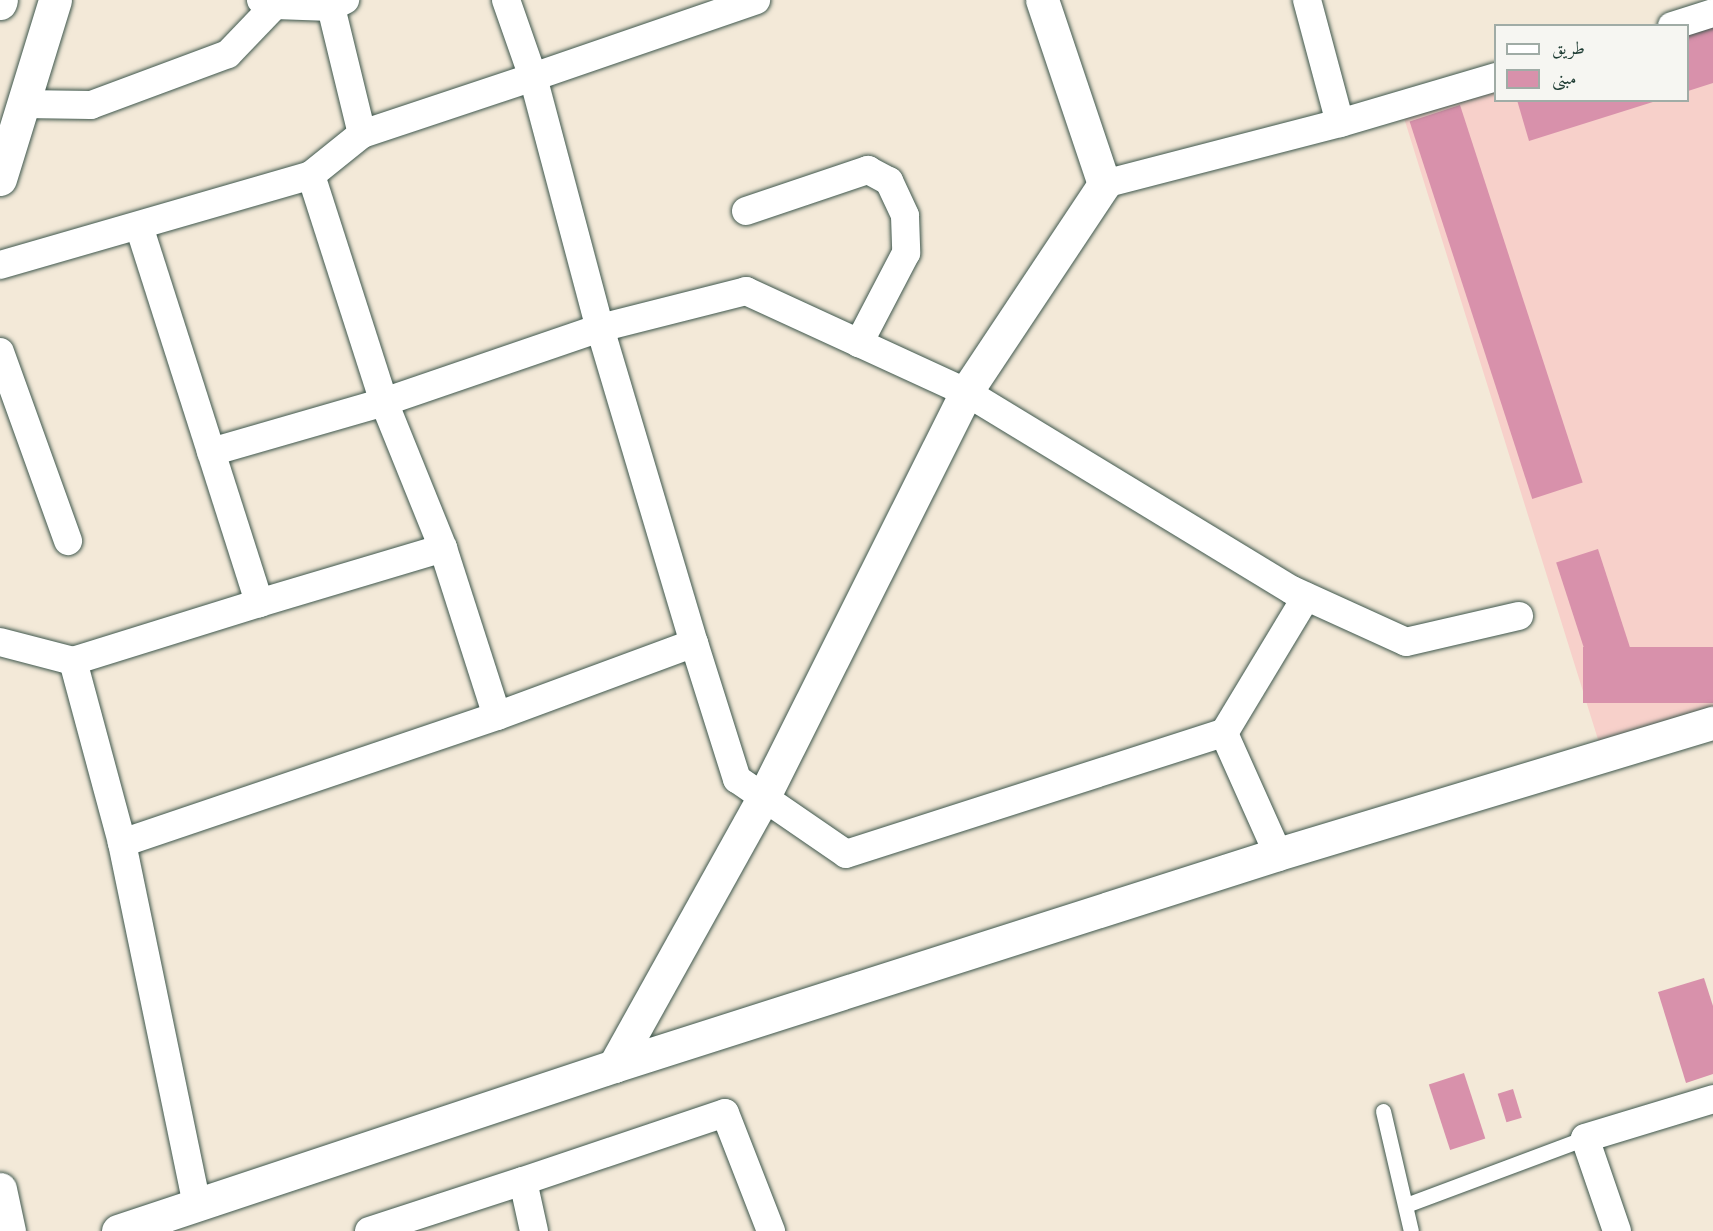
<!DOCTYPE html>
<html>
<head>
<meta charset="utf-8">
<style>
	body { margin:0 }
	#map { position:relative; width:1713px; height:1231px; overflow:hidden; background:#f3e9d8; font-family:"IM FELL Double Pica",Amiri,serif }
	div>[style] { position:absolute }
	.built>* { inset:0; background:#f7d0ca }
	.building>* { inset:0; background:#d891ab; transform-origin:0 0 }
	.roads { filter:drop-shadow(0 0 2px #3f574d) drop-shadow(0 0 2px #3f574d) }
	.service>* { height:15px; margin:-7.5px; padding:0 7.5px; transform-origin:7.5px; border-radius:7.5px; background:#fff }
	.minor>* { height:28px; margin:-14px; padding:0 14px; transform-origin:14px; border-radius:14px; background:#fff }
	.tertiary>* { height:33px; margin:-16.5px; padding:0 16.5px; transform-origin:16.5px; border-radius:16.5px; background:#fff }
	.primary>* { height:33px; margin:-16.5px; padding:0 16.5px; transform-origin:16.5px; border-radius:16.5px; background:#fff }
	span { translate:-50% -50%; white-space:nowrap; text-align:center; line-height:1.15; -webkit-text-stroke:5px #f6f6f2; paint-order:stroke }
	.legend { position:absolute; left:1494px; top:24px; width:195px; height:78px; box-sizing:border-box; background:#f6f6f2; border:2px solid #a0aca6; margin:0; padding:8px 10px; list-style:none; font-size:18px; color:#1f3d34 }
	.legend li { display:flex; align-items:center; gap:12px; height:30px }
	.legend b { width:30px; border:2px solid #a0aca6 }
</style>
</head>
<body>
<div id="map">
	<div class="built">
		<i style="clip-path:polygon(1713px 24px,1713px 712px,1601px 749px,1404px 118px,1495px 90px,1496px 100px,1688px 100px,1688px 32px)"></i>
	</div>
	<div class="building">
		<i style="clip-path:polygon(1713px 26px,1713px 83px,1688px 91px,1688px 34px)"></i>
		<i style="clip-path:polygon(1517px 100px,1656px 100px,1656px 101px,1529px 141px)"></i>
		<i style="left:1460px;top:105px;width:397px;height:53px;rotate:72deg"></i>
		<i style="left:1598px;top:549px;width:112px;height:44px;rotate:72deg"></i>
		<i style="left:1713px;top:647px;width:56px;height:130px;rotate:90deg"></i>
		<i style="clip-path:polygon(1704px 978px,1713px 1006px,1713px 1074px,1686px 1083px,1658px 992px)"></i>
		<i style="left:1464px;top:1073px;width:69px;height:37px;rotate:72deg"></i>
		<i style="left:1513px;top:1089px;width:30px;height:16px;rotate:73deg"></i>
	</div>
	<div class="roads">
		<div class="service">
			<i style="left:1383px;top:1111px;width:123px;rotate:76.9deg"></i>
			<i style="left:1406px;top:1205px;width:191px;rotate:-20.5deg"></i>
		</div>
		<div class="minor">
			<i style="left:261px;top:0;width:15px;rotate:20deg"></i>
			<i style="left:275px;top:5px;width:56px;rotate:2deg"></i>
			<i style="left:331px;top:7px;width:16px;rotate:-27deg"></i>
			<i style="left:506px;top:0;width:82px;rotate:70.7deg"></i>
			<i style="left:533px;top:77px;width:236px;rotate:-19deg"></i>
			<i style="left:1307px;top:0;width:127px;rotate:75deg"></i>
			<i style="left:331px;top:7px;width:131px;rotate:76.3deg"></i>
			<i style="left:1672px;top:26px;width:43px;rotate:-17.6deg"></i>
			<i style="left:23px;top:104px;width:68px;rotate:0.8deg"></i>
			<i style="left:91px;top:105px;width:146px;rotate:-20.4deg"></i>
			<i style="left:228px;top:54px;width:68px;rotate:-46.2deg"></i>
			<i style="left:311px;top:175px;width:65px;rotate:-38.8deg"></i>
			<i style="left:362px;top:134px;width:180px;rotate:-18.4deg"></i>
			<i style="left:533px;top:77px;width:260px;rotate:75.1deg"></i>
			<i style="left:600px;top:328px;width:151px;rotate:-14.2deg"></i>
			<i style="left:746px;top:291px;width:242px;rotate:24.7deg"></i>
			<i style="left:966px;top:392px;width:381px;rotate:31.3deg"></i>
			<i style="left:1292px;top:590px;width:125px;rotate:24.5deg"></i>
			<i style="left:1406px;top:642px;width:116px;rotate:-13deg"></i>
			<i style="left:1104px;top:184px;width:244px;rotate:-14.5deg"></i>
			<i style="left:1340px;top:123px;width:163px;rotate:-16.4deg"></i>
			<i style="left:746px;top:211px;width:129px;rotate:-18.6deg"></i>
			<i style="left:868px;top:170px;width:24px;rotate:28deg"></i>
			<i style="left:889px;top:181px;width:38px;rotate:65deg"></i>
			<i style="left:905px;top:216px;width:37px;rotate:88deg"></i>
			<i style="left:906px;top:253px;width:102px;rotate:117.6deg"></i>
			<i style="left:139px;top:226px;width:396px;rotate:72.3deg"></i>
			<i style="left:259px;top:603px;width:192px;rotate:-16.6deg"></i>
			<i style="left:0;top:265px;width:324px;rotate:-16.1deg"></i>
			<i style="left:311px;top:175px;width:238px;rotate:72.2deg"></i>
			<i style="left:384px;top:402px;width:157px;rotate:68deg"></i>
			<i style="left:443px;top:548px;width:176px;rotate:72.2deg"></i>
			<i style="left:0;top:352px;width:201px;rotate:70.2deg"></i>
			<i style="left:211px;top:452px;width:180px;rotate:-16.1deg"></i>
			<i style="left:384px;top:402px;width:228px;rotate:-18.9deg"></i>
			<i style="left:600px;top:328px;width:329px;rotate:73.4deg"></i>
			<i style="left:0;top:642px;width:75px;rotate:14.6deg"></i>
			<i style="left:73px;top:661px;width:188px;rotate:74.9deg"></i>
			<i style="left:122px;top:843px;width:371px;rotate:78.3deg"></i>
			<i style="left:73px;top:661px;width:195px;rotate:-17.3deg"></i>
			<i style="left:122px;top:843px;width:396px;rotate:-18.7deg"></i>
			<i style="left:497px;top:716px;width:210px;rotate:-20.3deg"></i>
			<i style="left:694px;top:643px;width:143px;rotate:72.5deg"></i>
			<i style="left:737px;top:779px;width:132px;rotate:34.5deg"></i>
			<i style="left:846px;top:854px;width:397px;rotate:-17.8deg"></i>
			<i style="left:1278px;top:854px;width:133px;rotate:-114.1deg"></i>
			<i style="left:1224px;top:733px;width:159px;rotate:-58.9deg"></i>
			<i style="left:369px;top:1231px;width:162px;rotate:-18deg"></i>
			<i style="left:534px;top:1231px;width:51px;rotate:-102.4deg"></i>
			<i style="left:523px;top:1181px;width:213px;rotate:-18.6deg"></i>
			<i style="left:725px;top:1113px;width:127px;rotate:68.7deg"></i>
			<i style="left:1617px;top:1231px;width:98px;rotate:-109deg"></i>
			<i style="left:1585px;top:1138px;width:134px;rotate:-16.9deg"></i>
		</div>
		<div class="tertiary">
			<i style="left:614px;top:1066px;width:697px;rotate:-17.71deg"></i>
			<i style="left:1278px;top:854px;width:454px;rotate:-16.8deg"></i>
			<i style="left:118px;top:1231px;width:523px;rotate:-18.4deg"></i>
			<i style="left:614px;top:1066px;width:307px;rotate:-60.9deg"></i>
			<i style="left:763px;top:798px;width:454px;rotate:-63.4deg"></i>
			<i style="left:966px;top:392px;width:250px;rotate:-56.4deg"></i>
			<i style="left:1104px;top:184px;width:194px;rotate:-108.6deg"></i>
		</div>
		<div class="primary">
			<i style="left:0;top:3px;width:3px;rotate:-72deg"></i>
			<i style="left:0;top:179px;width:187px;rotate:-72.9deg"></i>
			<i style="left:0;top:1189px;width:43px;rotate:77.9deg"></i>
		</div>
	</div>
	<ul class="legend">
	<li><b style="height:8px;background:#fff"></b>طريق</li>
	<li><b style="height:16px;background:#d891ab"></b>مبنى</li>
	</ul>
</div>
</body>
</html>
